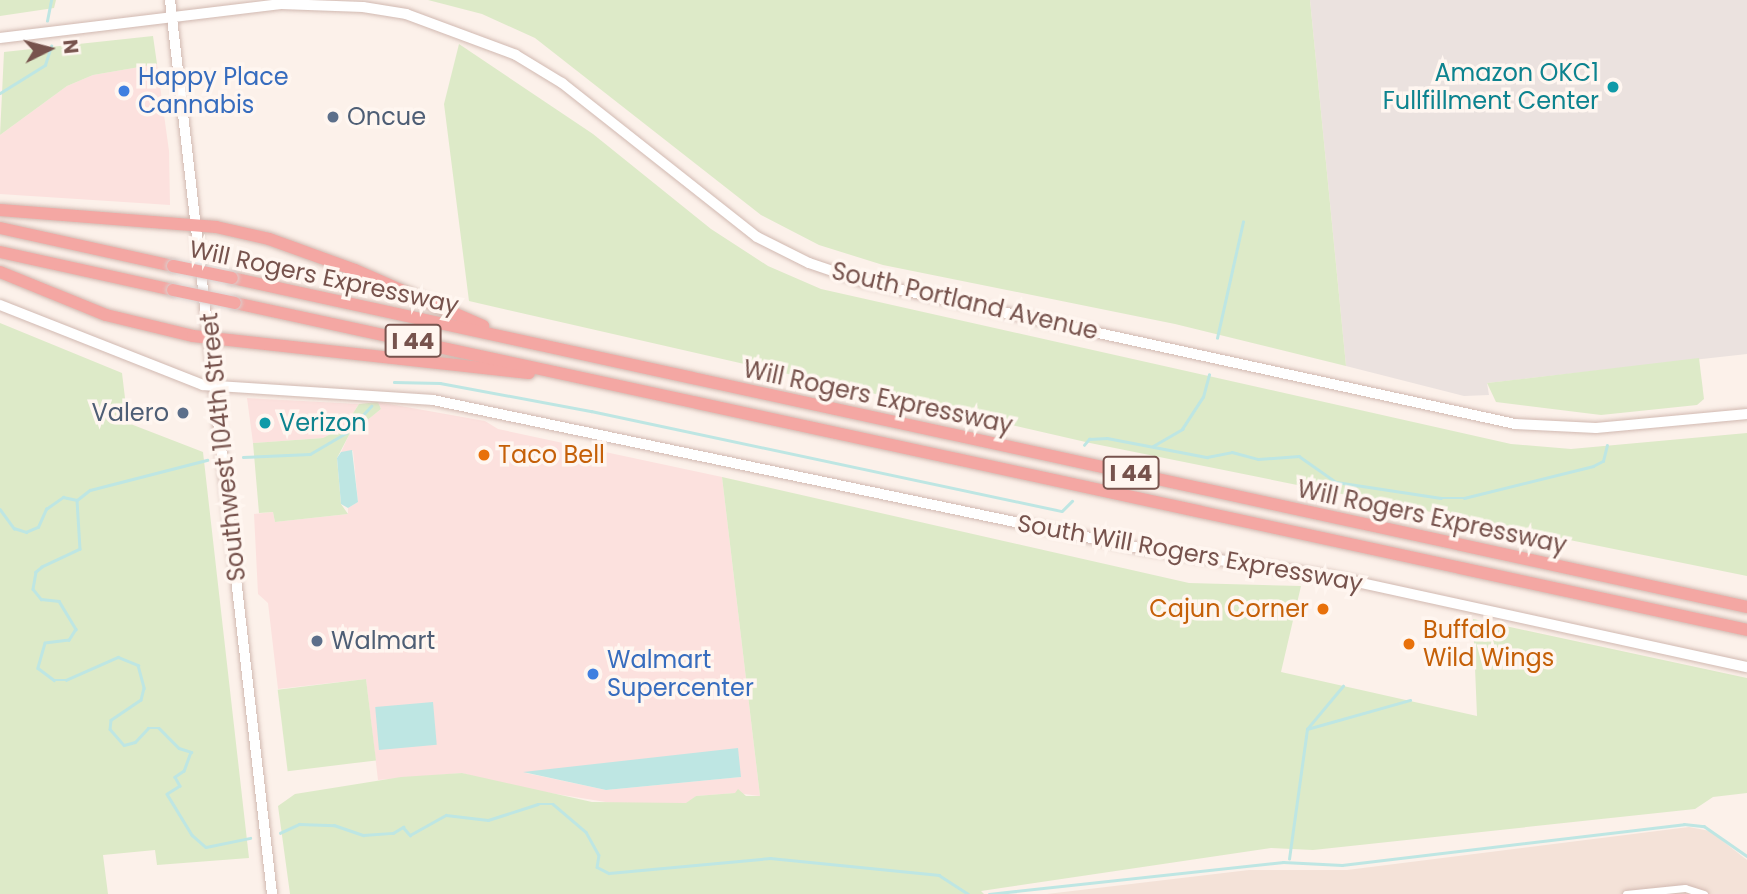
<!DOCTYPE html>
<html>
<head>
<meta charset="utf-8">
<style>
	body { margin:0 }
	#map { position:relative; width:1747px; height:894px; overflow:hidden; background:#fcf1ea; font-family:Poppins,sans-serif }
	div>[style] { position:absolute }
	.residential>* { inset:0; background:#f4e2d8 }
	.commercial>* { inset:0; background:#fce1de }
	.industrial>* { inset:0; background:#ebe2df }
	.green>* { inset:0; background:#ddeac8; transform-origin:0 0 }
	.water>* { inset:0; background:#bee6e3; transform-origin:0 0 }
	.stream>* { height:2.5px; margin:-1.25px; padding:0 1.25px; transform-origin:1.25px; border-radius:1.25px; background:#bee6e3 }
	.roads { filter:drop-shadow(0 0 2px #d1b9b1) drop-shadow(0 0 2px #d1b9b1) }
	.street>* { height:7px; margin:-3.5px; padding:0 3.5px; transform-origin:3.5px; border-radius:3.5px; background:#fff }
	.secondary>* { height:10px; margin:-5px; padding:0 5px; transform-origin:5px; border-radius:5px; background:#fff }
	.highway>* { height:12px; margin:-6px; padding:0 6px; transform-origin:6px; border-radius:6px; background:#f4a7a3 }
	.bridges { filter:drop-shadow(0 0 2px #d9cfcd) drop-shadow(0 0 2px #d9cfcd) }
	.highway-bridge>* { height:12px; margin:-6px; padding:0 6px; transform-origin:6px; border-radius:6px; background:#f4a7a3 }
	.dots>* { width:19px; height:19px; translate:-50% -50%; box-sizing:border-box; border:4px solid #fff6f0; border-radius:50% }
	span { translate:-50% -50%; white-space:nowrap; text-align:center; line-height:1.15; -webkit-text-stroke:7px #fff6f0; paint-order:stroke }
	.shield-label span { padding:2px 5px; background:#fff6f0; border:2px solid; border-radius:5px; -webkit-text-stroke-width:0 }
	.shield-label { font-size:23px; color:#77534d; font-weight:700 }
	.culture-label { font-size:24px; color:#0d838f }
	.right { translate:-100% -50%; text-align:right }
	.left { translate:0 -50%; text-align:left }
	.shop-label { font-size:24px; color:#366cbe }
	.service-label { font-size:24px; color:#4e5e75 }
	.street-label { font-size:24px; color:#77534d }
	.food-label { font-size:24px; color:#c56008 }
	.north { position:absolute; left:14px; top:14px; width:70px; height:70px; -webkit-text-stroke:5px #fff6f0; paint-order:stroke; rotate:84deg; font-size:19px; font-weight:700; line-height:28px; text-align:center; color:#77534d }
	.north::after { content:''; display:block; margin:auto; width:24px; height:32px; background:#77534d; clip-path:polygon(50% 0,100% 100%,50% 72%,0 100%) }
</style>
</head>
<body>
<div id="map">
	<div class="residential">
		<i style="clip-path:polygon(1689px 827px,1710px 831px,1747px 860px,1747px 894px,1047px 894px,1249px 870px,1347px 870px)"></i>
	</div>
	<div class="commercial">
		<i style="clip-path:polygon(157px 64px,169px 151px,170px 205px,0 194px,0 135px,67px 86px,93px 75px)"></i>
		<i style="clip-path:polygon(247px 398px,359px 404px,344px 427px,323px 438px,253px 443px)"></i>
		<i style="clip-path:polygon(evenodd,378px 402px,485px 421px,498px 429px,722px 477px,760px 796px,736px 793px,696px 796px,687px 803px,612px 803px,507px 786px,462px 773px,378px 780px,366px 679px,278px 689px,268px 603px,258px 594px,254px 514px,273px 512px,275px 522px,348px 514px,348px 508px,358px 502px,353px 451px,341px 452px,349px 435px,381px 409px,378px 402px,526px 773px,741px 777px,606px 790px,526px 773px)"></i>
	</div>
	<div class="industrial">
		<i style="clip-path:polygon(1310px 0,1747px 0,1747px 354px,1487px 383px,1489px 395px,1464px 396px,1346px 366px)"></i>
	</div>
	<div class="green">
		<i style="clip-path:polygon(0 0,56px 0,54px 8px,0 16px)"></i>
		<i style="clip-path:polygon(428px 0,1310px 0,1346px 366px,1175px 324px,883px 265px,819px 245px,761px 215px,535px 38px,482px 14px)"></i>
		<i style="clip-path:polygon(153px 36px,157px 64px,93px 75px,67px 86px,0 135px,4px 52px)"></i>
		<i style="clip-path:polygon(459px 44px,593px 134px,711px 229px,768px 266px,821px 289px,1511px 444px,1571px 449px,1747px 433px,1747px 576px,1090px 443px,469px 301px,444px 104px)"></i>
		<i style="clip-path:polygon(0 323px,122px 373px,128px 423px,203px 452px,249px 858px,157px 865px,155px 850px,103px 855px,108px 894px,0 894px)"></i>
		<i style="clip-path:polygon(1699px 358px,1704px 399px,1697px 405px,1601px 415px,1496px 402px,1487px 383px)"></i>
		<i style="clip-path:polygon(378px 402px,381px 409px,349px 435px,337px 458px,341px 504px,348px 514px,275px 522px,273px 512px,259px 513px,253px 443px,323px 438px,344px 427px,359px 404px)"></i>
		<i style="clip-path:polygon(722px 477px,1189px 583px,1301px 586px,1281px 672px,1477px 716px,1473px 619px,1747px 678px,1747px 793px,1713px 797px,1695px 809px,1313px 850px,1271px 848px,981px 891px,984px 894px,290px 894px,278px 806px,295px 794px,401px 777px,462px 773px,592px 802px,686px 803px,696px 796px,735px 793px,738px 789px,746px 796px,760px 796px)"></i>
		<i style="left:366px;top:679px;width:82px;height:89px;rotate:83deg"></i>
	</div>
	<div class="water">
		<i style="clip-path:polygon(352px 450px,358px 502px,348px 508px,341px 504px,337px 458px,341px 452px)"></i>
		<i style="left:433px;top:702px;width:43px;height:58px;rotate:85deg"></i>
		<i style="clip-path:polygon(738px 748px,741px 777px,606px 790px,523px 772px)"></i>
	</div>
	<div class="stream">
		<i style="left:47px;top:21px;width:21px;rotate:-79deg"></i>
		<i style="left:0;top:93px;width:53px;rotate:-31.9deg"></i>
		<i style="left:45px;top:65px;width:20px;rotate:-72deg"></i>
		<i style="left:1217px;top:338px;width:119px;rotate:-77.4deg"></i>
		<i style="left:394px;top:382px;width:46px;rotate:1.2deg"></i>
		<i style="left:440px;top:383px;width:154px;rotate:10.5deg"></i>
		<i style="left:591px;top:411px;width:481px;rotate:12deg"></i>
		<i style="left:1062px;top:511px;width:14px;rotate:-45deg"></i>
		<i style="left:1084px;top:445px;width:8px;rotate:-50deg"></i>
		<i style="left:1089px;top:439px;width:18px;rotate:-3deg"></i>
		<i style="left:1107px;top:438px;width:102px;rotate:10.8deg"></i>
		<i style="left:1207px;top:457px;width:25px;rotate:-11deg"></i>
		<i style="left:1232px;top:452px;width:27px;rotate:15deg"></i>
		<i style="left:1258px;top:459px;width:41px;rotate:-4.2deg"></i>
		<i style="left:1299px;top:456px;width:45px;rotate:35.1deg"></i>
		<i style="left:1336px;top:482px;width:106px;rotate:8.7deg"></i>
		<i style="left:1441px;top:498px;width:23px"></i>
		<i style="left:1464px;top:498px;width:133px;rotate:-13.9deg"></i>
		<i style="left:1593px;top:466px;width:11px;rotate:-27deg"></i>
		<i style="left:1603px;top:461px;width:16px;rotate:-76deg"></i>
		<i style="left:1153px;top:446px;width:34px;rotate:-30deg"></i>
		<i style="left:1182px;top:429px;width:38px;rotate:-57deg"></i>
		<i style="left:1203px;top:397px;width:23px;rotate:-75deg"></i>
		<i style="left:243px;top:457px;width:67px;rotate:-2.6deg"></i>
		<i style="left:310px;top:454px;width:42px;rotate:-30.3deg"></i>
		<i style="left:346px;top:433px;width:37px;rotate:-47deg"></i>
		<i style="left:77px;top:500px;width:49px;rotate:86.5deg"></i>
		<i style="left:80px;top:549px;width:42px;rotate:154.7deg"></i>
		<i style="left:42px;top:567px;width:8px;rotate:140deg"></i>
		<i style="left:36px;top:572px;width:17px;rotate:100deg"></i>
		<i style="left:33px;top:589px;width:13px;rotate:51deg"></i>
		<i style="left:41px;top:599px;width:18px;rotate:6deg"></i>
		<i style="left:59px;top:601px;width:33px;rotate:59deg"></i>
		<i style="left:76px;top:629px;width:13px;rotate:122deg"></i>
		<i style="left:69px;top:640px;width:24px;rotate:173deg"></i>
		<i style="left:45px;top:643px;width:26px;rotate:106deg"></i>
		<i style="left:38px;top:668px;width:20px;rotate:37deg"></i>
		<i style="left:54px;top:680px;width:12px"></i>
		<i style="left:66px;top:680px;width:57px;rotate:-23.9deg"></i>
		<i style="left:118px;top:657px;width:22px;rotate:22deg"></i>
		<i style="left:138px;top:665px;width:24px;rotate:75deg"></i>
		<i style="left:144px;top:688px;width:12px;rotate:104deg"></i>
		<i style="left:141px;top:700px;width:36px;rotate:146deg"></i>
		<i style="left:111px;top:720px;width:9px;rotate:96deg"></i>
		<i style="left:110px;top:729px;width:21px;rotate:49deg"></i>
		<i style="left:124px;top:745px;width:11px;rotate:-15deg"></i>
		<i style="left:135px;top:742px;width:19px;rotate:-47deg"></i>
		<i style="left:148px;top:728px;width:11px"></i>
		<i style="left:159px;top:728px;width:28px;rotate:45deg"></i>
		<i style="left:179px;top:748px;width:13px;rotate:18deg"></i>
		<i style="left:191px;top:752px;width:20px;rotate:110deg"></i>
		<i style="left:184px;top:771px;width:11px;rotate:146deg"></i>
		<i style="left:175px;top:777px;width:10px;rotate:61deg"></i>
		<i style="left:180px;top:786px;width:15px;rotate:148deg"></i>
		<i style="left:167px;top:794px;width:48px;rotate:58.6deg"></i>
		<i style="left:192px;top:835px;width:18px;rotate:41deg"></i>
		<i style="left:206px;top:847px;width:45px;rotate:-11.6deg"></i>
		<i style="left:0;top:509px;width:24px;rotate:54deg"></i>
		<i style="left:14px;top:528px;width:13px;rotate:18deg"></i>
		<i style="left:26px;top:532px;width:13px;rotate:-23deg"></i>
		<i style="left:38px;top:527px;width:20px;rotate:-66deg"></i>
		<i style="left:46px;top:509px;width:21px;rotate:-35deg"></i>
		<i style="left:63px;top:497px;width:14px;rotate:12deg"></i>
		<i style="left:77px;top:500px;width:16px;rotate:-38deg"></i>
		<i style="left:90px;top:490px;width:121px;rotate:-14.4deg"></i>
		<i style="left:1307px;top:729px;width:56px;rotate:-50.1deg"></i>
		<i style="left:280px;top:833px;width:21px;rotate:-25deg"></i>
		<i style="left:299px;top:824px;width:35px;rotate:2deg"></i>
		<i style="left:334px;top:825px;width:31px;rotate:19deg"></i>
		<i style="left:363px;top:835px;width:30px;rotate:-4deg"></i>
		<i style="left:393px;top:833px;width:12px;rotate:-31deg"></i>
		<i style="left:403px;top:827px;width:11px;rotate:49deg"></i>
		<i style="left:410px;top:835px;width:41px;rotate:-29.1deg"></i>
		<i style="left:446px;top:815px;width:42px;rotate:6.8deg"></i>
		<i style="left:488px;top:820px;width:52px;rotate:-17.7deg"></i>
		<i style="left:538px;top:804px;width:15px"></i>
		<i style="left:553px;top:804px;width:43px;rotate:40.3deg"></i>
		<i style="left:586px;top:832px;width:26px;rotate:61deg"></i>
		<i style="left:599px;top:855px;width:12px;rotate:99deg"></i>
		<i style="left:597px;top:867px;width:13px;rotate:27deg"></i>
		<i style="left:609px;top:873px;width:162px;rotate:-5.3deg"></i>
		<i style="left:770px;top:858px;width:170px;rotate:5.7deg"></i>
		<i style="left:939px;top:875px;width:35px;rotate:33deg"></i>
		<i style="left:1289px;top:859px;width:131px;rotate:-82.1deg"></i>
		<i style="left:1307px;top:729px;width:107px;rotate:-15.7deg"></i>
		<i style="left:989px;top:894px;width:296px;rotate:-6.2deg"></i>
		<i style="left:1283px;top:862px;width:59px;rotate:2.9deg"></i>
		<i style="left:1342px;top:865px;width:344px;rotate:-6.8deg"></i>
		<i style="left:1684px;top:824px;width:20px;rotate:6deg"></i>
		<i style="left:1704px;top:826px;width:52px;rotate:34.9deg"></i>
	</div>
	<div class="roads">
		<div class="street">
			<i style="left:1626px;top:894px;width:59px;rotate:-5.8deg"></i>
			<i style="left:1685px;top:888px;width:20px;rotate:18deg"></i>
		</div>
		<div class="secondary">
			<i style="left:170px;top:0;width:900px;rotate:83.49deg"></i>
			<i style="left:0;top:38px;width:283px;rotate:-6.9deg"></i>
			<i style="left:281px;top:4px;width:82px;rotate:2.1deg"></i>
			<i style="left:363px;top:7px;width:44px;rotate:9.2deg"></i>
			<i style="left:406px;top:14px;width:117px;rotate:20.4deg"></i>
			<i style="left:516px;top:55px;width:54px;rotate:31.3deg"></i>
			<i style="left:562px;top:83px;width:248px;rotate:38.3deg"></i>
			<i style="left:757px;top:237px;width:58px;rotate:26.6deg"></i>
			<i style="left:809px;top:263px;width:59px;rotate:18.7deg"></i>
			<i style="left:865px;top:282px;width:665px;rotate:12.32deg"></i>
			<i style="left:1515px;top:424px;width:81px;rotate:2.8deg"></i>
			<i style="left:1596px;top:428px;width:152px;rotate:-5.3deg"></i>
			<i style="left:0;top:305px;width:218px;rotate:21.5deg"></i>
			<i style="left:203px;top:385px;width:230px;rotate:3.7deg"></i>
			<i style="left:433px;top:400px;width:726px;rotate:11.84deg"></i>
			<i style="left:1144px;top:549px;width:187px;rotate:8.3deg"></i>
			<i style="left:1329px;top:576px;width:428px;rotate:12.3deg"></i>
		</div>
		<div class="highway">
			<i style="left:0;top:210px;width:217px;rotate:4.5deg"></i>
			<i style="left:216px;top:227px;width:54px;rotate:12.8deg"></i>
			<i style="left:269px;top:239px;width:91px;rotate:19.8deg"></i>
			<i style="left:355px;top:270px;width:140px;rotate:23.6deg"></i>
			<i style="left:0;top:228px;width:177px;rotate:12.4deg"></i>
			<i style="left:0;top:252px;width:177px;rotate:12.4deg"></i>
			<i style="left:0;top:272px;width:114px;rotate:22.1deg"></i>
			<i style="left:106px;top:315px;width:89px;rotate:13.6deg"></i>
			<i style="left:193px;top:336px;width:338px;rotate:6.3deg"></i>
			<i style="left:232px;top:278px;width:1550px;rotate:12.25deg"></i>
			<i style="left:235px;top:303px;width:1547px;rotate:12.2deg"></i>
		</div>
	</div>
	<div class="bridges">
		<div class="highway-bridge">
			<i style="left:173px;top:266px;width:60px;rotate:11.5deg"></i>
			<i style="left:173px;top:290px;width:63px;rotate:11.8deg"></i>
		</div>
	</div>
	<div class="dots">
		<i style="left:1613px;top:87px;background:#0f9aa8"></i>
		<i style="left:124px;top:91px;background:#3f7fe0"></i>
		<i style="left:333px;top:117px;background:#5c6f8a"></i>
		<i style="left:183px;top:413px;background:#5c6f8a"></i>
		<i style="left:265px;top:423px;background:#0f9aa8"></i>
		<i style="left:484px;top:455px;background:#e8710a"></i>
		<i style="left:1323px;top:609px;background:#e8710a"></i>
		<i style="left:317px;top:641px;background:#5c6f8a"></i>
		<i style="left:1409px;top:644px;background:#e8710a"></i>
		<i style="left:593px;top:674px;background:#3f7fe0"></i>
	</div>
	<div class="shield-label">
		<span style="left:413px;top:341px">I 44</span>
		<span style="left:1131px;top:473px">I 44</span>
	</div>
	<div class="culture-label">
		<span class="right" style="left:1599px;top:87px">Amazon OKC1<br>Fullfillment Center</span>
		<span class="left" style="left:279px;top:423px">Verizon</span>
	</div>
	<div class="shop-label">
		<span class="left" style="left:138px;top:91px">Happy Place<br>Cannabis</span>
		<span class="left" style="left:607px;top:674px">Walmart<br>Supercenter</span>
	</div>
	<div class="service-label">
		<span class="left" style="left:347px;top:117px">Oncue</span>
		<span class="right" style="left:169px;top:413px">Valero</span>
		<span class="left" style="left:331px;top:641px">Walmart</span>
	</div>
	<div class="street-label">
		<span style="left:324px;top:277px;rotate:12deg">Will Rogers Expressway</span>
		<span style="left:965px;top:301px;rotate:13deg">South Portland Avenue</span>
		<span style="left:878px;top:397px;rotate:12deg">Will Rogers Expressway</span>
		<span style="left:223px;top:447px;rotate:-96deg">Southwest 104th Street</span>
		<span style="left:1432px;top:517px;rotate:12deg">Will Rogers Expressway</span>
		<span style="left:1190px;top:553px;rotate:10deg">South Will Rogers Expressway</span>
	</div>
	<div class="food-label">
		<span class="left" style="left:498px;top:455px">Taco Bell</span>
		<span class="right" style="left:1309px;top:609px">Cajun Corner</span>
		<span class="left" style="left:1423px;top:644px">Buffalo<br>Wild Wings</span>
	</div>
	<div class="north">N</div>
</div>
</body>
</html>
